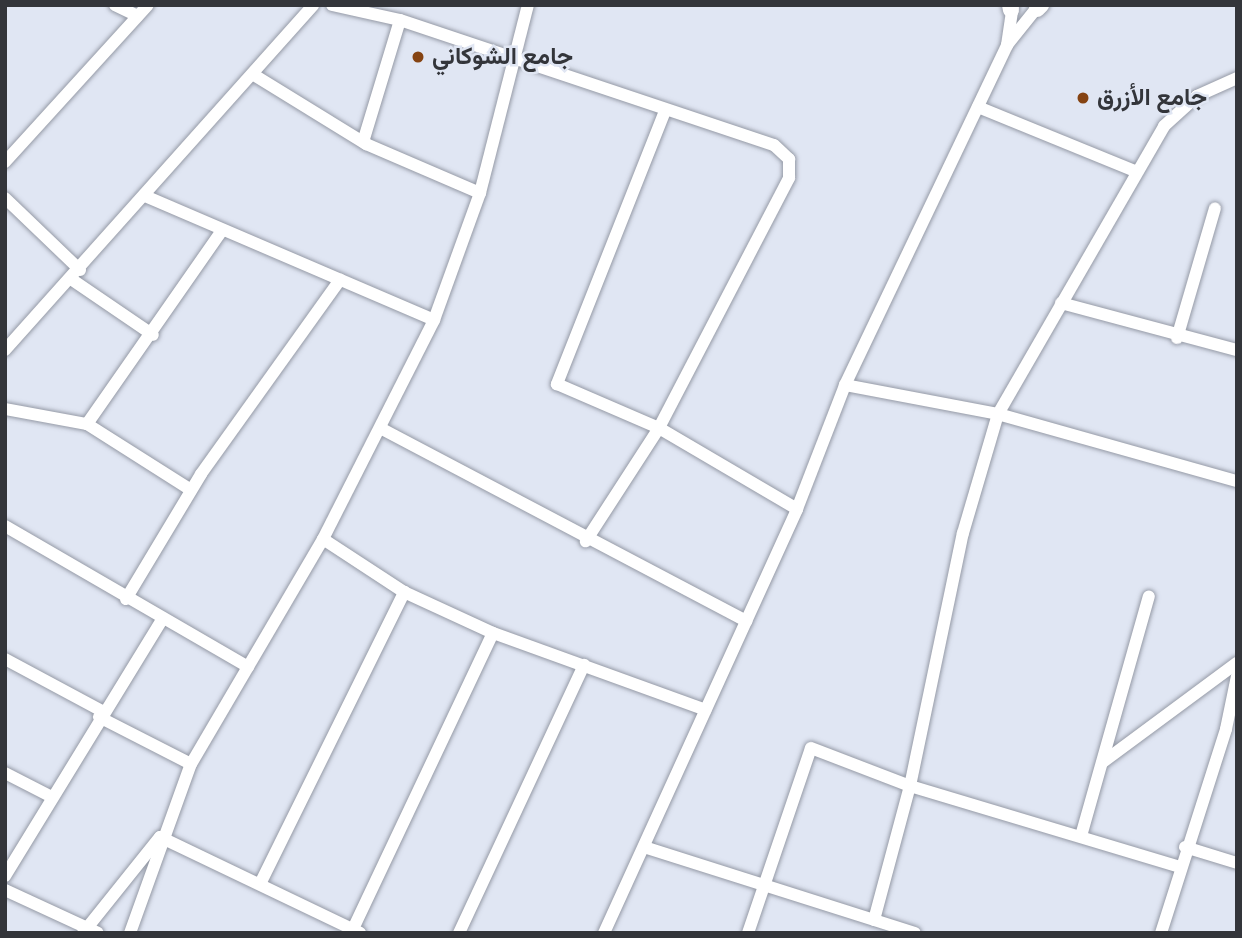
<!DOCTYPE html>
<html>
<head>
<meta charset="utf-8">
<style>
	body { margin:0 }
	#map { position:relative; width:1242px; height:938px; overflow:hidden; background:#e0e6f3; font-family:"Roboto Condensed",Vazirmatn,sans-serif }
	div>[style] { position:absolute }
	.roads { filter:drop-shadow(0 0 2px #959aa6) drop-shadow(0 0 2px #959aa6) }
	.minor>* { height:12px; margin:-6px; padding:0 6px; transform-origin:6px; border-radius:6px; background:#fff }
	.major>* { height:16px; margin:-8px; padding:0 8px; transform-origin:8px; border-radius:8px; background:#fff }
	.dots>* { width:19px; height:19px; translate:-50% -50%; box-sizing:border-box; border:4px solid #e0e6f3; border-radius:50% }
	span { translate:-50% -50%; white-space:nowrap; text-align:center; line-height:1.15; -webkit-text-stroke:5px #e0e6f3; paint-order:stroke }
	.poi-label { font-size:24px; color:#33353a; font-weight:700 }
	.left { translate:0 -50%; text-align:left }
	.frame { position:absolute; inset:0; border:7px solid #33353a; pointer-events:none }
</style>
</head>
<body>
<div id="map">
	<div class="roads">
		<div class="minor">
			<i style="left:115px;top:5px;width:25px;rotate:26deg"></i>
			<i style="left:332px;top:5px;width:70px;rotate:12.4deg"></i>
			<i style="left:400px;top:20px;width:394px;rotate:18.5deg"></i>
			<i style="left:774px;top:145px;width:21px;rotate:43deg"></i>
			<i style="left:789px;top:159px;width:19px;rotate:90deg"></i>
			<i style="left:789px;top:178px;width:282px;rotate:117.5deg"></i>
			<i style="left:659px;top:428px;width:135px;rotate:122.9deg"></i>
			<i style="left:1007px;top:45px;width:40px;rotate:-81.5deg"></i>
			<i style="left:254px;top:75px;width:132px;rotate:31.6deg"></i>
			<i style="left:366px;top:144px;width:124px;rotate:23.3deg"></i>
			<i style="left:978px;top:107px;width:170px;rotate:22.2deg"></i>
			<i style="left:665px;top:111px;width:294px;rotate:111.6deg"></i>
			<i style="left:557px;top:384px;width:111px;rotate:23.3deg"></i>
			<i style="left:659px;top:428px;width:160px;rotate:30.4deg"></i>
			<i style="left:363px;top:142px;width:127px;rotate:-73.1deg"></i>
			<i style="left:5px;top:162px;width:212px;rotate:-47.7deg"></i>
			<i style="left:145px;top:196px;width:314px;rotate:23.2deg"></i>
			<i style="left:5px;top:198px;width:104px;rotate:43.8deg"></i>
			<i style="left:71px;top:279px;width:99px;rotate:34.3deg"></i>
			<i style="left:1061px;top:303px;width:182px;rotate:15deg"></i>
			<i style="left:1177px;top:338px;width:135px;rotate:-73.7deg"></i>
			<i style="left:5px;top:350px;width:462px;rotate:-48.2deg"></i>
			<i style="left:845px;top:385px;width:156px;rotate:10.7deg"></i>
			<i style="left:998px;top:414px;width:248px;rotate:15.7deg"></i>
			<i style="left:5px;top:409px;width:83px;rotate:10.4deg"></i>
			<i style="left:87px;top:424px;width:233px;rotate:-55.1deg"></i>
			<i style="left:87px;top:424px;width:123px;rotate:32.4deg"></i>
			<i style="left:382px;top:429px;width:412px;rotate:27.8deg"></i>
			<i style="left:5px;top:526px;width:281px;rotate:30.1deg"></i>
			<i style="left:323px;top:539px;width:97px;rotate:33.2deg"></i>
			<i style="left:404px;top:592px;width:98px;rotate:24.7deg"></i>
			<i style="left:493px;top:633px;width:226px;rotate:19.9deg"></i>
			<i style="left:126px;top:599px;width:146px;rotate:-59deg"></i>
			<i style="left:201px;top:474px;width:239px;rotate:-54.4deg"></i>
			<i style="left:5px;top:659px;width:110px;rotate:28.2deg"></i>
			<i style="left:99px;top:717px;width:103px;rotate:27.1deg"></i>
			<i style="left:1103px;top:762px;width:167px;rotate:-36.5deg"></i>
			<i style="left:5px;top:773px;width:51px;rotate:27.1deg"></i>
			<i style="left:1081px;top:836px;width:249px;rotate:-74.2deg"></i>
			<i style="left:644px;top:847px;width:284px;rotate:17.6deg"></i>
			<i style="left:1185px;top:847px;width:54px;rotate:17.1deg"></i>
			<i style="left:5px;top:876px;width:300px;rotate:-58.5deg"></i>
			<i style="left:260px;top:884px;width:326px;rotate:-63.7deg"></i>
			<i style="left:5px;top:890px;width:102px;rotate:24.8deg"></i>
			<i style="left:874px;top:920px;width:139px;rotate:-75deg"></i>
			<i style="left:910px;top:786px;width:258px;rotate:-78.2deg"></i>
			<i style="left:963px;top:533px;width:124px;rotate:-73.6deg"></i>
			<i style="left:998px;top:414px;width:332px;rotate:-60deg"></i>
			<i style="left:1164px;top:126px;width:45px;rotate:-42.3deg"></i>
			<i style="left:1197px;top:96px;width:44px;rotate:-24.2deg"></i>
			<i style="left:353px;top:929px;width:327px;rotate:-64.7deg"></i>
			<i style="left:83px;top:933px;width:123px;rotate:-51.3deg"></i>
			<i style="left:160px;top:837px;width:222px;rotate:25.6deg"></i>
			<i style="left:130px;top:933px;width:180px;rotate:-70.2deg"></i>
			<i style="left:191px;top:764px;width:261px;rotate:-59.6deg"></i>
			<i style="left:323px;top:539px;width:246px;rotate:-63.1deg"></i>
			<i style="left:434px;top:320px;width:135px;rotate:-70.1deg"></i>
			<i style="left:480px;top:193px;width:194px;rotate:-75.7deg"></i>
			<i style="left:459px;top:933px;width:296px;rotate:-65deg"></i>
			<i style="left:604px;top:933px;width:466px;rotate:-65.5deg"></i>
			<i style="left:797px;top:509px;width:133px;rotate:-68.8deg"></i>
			<i style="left:845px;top:385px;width:377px;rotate:-64.5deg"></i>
			<i style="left:1007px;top:45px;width:51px;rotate:-51.3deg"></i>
			<i style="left:748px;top:933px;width:195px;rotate:-71.2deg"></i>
			<i style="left:811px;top:748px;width:106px;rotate:21deg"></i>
			<i style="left:910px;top:786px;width:282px;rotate:16.7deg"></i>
			<i style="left:1161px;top:933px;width:214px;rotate:-72.3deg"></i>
			<i style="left:1226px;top:729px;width:54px;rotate:-78.3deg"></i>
		</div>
		<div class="major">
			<i style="left:1010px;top:5px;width:5px;rotate:79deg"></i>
			<i style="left:1037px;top:9px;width:6px;rotate:-45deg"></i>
		</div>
	</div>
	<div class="dots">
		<i style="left:418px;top:57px;background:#854312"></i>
		<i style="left:1083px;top:98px;background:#854312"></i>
	</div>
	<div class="poi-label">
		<span class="left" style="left:432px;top:57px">جامع الشوكاني</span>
		<span class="left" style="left:1097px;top:98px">جامع الأزرق</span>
	</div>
	<div class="frame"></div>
</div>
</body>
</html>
